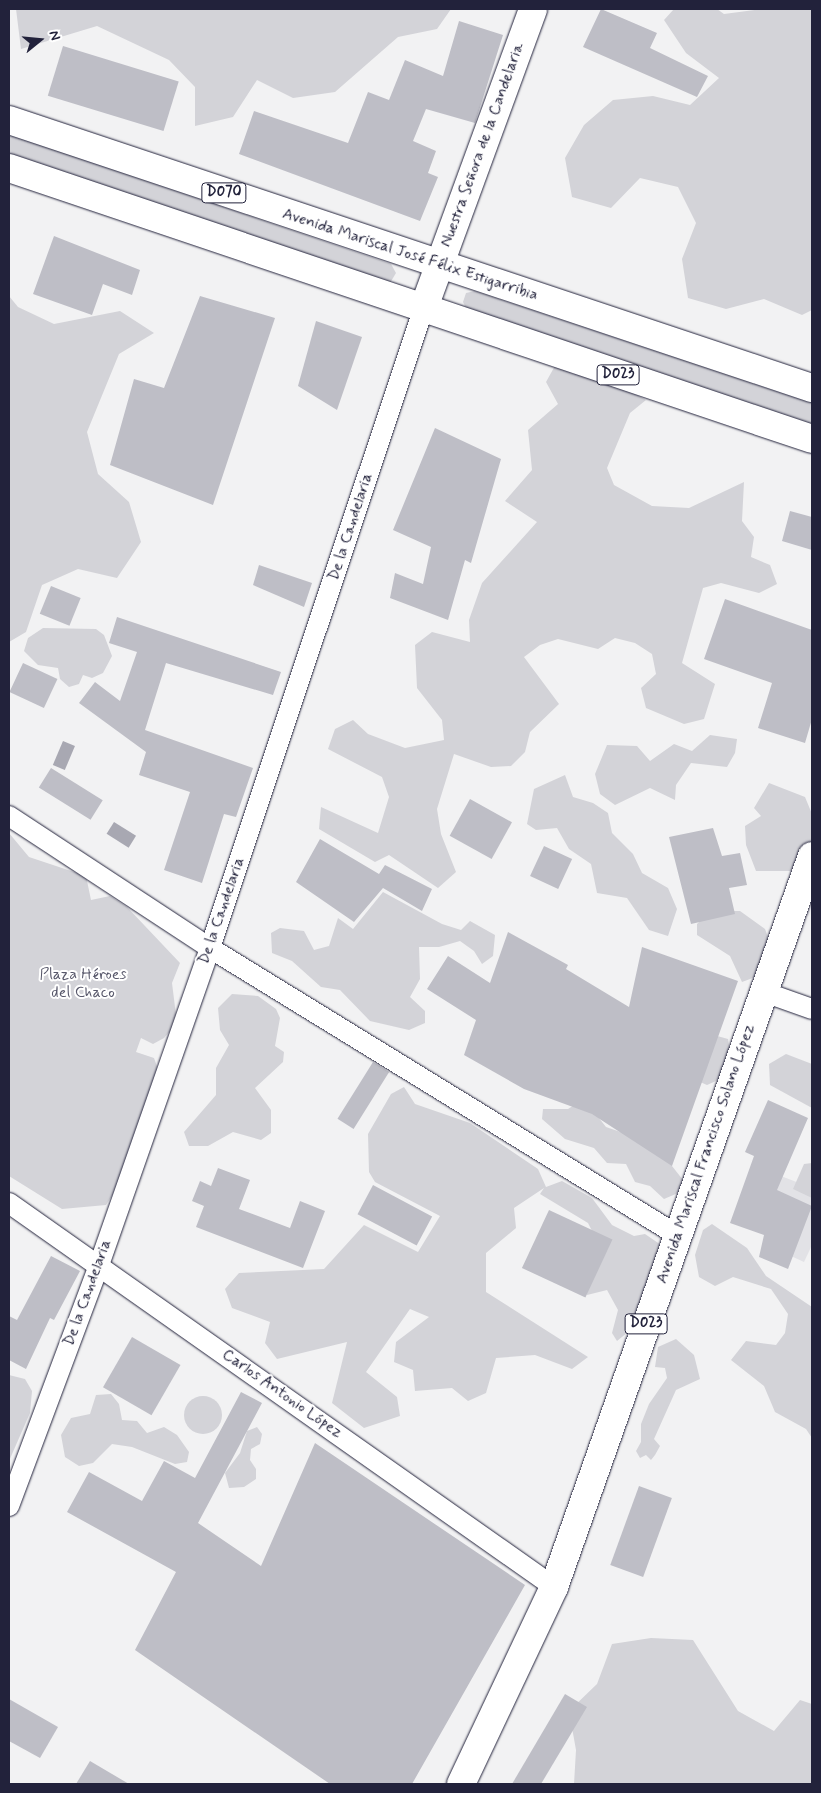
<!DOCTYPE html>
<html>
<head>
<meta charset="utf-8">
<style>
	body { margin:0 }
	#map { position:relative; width:821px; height:1793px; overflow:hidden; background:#f2f2f3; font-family:Mynerve,sans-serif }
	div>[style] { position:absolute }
	.built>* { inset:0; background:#e2e2e6 }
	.green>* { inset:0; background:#d3d3d8 }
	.round { border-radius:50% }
	.water>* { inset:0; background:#a8a8b2; transform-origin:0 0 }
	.building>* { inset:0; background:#bebec6; transform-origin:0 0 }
	.roads { filter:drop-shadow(0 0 1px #22223b) drop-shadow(0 0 1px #22223b) }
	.street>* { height:20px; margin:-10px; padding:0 10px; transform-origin:10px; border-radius:10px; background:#fff }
	.primary>* { height:28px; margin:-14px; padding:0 14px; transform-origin:14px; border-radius:14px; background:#fff }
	span { translate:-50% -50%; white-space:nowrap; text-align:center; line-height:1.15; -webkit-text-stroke:4px #fff; paint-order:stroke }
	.shield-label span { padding:1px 4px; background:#fff; border:1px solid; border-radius:4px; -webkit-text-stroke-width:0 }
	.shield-label { font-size:15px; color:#22223b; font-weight:700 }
	.street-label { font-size:16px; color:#22223b }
	.park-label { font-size:16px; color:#57576a }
	.frame { position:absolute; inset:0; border:10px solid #22223b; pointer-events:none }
	.north { position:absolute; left:15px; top:15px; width:50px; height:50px; -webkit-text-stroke:4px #fff; paint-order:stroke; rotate:73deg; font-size:14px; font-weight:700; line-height:20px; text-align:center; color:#22223b }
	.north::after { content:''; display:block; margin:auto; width:18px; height:22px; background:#22223b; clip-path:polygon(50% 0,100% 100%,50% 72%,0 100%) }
</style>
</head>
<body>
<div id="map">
	<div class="built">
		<i style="clip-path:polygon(768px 1171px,812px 1188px,812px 1245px,804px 1262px,778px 1250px)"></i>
	</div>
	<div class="green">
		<i style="clip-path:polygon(16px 9px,451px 9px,437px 29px,398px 37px,335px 92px,293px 98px,257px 80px,233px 117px,195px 126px,195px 87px,169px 60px,97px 26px,21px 49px)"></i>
		<i style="clip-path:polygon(674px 9px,717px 9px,724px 14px,762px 9px,812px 9px,812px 310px,802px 315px,764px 299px,726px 309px,688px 298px,682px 259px,696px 223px,678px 187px,640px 178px,611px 208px,572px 197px,565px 158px,584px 125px,613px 100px,653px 96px,690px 105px,719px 78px,686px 53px,664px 20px)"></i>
		<i style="clip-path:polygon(9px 134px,391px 264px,396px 273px,390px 283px,9px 156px)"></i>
		<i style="clip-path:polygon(475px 291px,812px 403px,812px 424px,467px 310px,463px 302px,466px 293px)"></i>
		<i style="clip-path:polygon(9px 296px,18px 307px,54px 324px,120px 311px,154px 333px,119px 354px,87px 432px,98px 474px,129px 502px,141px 542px,117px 578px,78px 569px,42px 585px,26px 632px,9px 642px)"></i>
		<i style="clip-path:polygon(556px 364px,573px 374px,594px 372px,646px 400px,630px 413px,607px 468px,614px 485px,652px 506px,689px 508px,744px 482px,742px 521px,754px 537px,751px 557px,770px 565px,777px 584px,759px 593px,721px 583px,703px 588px,682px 663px,715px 684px,704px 719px,684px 724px,646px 708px,641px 688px,656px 674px,652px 654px,635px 643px,615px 638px,598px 649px,558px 639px,540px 645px,524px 657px,559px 704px,530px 732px,525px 752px,511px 766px,491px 767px,454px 754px,437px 809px,441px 834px,456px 872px,438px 888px,389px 855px,375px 862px,319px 829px,321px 807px,378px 833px,389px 797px,382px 777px,328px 749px,335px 729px,353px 720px,368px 734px,405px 748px,444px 740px,442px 720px,417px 688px,415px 645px,432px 632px,470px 642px,469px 620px,482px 583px,537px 522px,505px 501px,532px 470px,528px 430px,558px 404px,546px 382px)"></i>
		<i style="clip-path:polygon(43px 628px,96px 629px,104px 635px,112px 656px,103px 673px,92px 678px,83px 675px,79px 684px,69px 687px,60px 679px,58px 668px,38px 665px,24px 651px,28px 638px)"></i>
		<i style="clip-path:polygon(710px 735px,737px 739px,735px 753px,727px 767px,691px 763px,676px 785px,675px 800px,650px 788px,615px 805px,600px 794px,595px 774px,607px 745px,637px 746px,650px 761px,674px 744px,692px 751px)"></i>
		<i style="clip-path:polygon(565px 775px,573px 797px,593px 803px,608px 813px,612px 833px,633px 854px,642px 873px,668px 888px,677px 909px,668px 936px,649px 930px,627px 898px,597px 893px,591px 864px,569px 849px,557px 828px,536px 830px,527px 824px,534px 789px)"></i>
		<i style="clip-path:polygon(769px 783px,805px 797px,812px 814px,812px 857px,797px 871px,756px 871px,746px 845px,745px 826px,761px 816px,754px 808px)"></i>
		<i style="clip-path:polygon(9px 833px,29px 857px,86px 876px,91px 900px,110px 896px,127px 907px,180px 963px,172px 983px,177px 1023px,164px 1038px,153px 1044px,141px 1038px,136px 1052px,154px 1058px,161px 1078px,133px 1163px,106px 1205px,62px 1209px,9px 1176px)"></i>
		<i style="clip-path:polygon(383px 892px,442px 924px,461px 930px,470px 921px,495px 935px,493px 956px,482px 964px,474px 951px,460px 941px,439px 947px,419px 947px,420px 979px,410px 997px,425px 1011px,425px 1023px,409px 1030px,370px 1021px,340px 990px,321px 987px,292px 961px,272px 953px,271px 933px,280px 928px,304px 931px,314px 950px,329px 946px,338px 918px,353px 929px)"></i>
		<i style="clip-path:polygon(723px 911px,740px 911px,765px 929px,772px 948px,771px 971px,742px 982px,730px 956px,697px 935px,697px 924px,704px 917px)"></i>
		<i style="clip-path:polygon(232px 994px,258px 996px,276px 1009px,280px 1018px,275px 1046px,284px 1052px,283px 1062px,255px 1088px,271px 1110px,271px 1133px,261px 1140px,233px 1132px,208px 1146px,189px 1146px,184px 1132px,216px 1095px,216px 1068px,229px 1045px,220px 1030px,218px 1008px)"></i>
		<i style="clip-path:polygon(674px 1024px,728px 1039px,731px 1057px,725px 1077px,707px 1085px,661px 1065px)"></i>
		<i style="clip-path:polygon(786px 1054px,812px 1064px,812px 1108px,770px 1085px,769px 1064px)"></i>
		<i style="clip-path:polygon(404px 1087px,415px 1104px,470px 1123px,538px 1169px,546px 1187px,562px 1181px,592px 1198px,612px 1225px,634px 1236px,645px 1234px,664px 1247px,658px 1303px,632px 1318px,633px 1328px,617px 1341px,612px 1333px,618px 1310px,607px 1290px,587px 1295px,584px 1286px,596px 1239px,588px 1223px,540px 1194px,544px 1188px,514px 1208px,516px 1228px,486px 1253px,486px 1292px,588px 1357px,572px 1369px,535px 1355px,496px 1358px,486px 1393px,468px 1401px,452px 1388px,415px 1391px,413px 1370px,394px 1362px,396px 1342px,429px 1317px,410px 1309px,366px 1372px,397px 1397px,400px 1416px,364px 1428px,332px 1403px,347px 1342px,277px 1359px,265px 1343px,270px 1322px,232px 1308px,225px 1289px,239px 1273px,324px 1269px,364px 1225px,418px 1252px,440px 1216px,375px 1182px,369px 1172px,368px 1134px,391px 1094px)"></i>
		<i style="clip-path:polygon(584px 1099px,606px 1127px,670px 1149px,672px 1166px,683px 1180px,678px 1193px,664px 1199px,650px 1186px,635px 1182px,626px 1164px,607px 1163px,594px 1148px,565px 1139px,542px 1119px,543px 1109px,568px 1109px)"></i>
		<i style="clip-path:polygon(812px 1163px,812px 1198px,793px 1189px,804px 1164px)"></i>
		<i style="clip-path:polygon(712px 1224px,747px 1248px,766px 1276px,812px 1307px,812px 1438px,806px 1429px,775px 1412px,764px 1386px,731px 1360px,746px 1341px,776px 1345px,785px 1333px,788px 1314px,771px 1289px,733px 1277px,715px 1286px,699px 1277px,695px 1255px,703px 1230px)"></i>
		<i style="clip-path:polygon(676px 1339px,694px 1355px,700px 1379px,676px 1390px,654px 1439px,660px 1446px,655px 1455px,651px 1460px,646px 1455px,640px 1458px,636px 1451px,641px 1442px,641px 1424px,649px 1404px,667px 1378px,665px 1368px,655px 1367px,658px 1347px)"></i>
		<i style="clip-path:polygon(9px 1375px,25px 1379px,32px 1391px,30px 1413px,9px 1461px)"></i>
		<i style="clip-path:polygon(111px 1394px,119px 1404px,122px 1420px,137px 1421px,147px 1433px,164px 1427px,177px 1435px,189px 1452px,187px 1462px,175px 1464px,132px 1447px,112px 1444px,93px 1463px,79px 1466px,65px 1457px,61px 1435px,71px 1418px,90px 1414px,96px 1395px)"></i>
		<i class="round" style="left:184px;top:1396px;width:38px;height:38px"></i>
		<i style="clip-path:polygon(257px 1427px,262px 1434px,260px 1444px,251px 1449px,250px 1460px,256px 1469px,256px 1479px,244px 1487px,229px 1488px,225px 1473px,240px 1453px,247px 1431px)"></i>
		<i style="clip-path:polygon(651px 1638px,693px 1640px,738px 1711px,774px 1731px,800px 1700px,812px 1704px,812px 1784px,574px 1784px,576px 1750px,569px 1711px,597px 1684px,612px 1644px)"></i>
	</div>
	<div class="water">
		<i style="left:63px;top:741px;width:13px;height:26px;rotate:23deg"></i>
		<i style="left:114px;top:822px;width:26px;height:14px;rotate:32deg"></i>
	</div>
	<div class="building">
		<i style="clip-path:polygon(601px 9px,657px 33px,650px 48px,708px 76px,697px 97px,583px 47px)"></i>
		<i style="clip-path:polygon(459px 21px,503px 35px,475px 123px,426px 109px,413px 141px,436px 151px,428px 173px,438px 177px,420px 221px,239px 154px,254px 111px,348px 143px,368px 92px,389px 100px,405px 60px,443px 76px)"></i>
		<i style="left:63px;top:46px;width:121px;height:52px;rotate:17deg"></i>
		<i style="clip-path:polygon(54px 236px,140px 270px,132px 295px,103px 284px,92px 315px,33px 294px)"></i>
		<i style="clip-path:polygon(200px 296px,275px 318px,213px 505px,110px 465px,134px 379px,164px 388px)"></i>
		<i style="clip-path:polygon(316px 321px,362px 337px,337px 410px,298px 386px)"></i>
		<i style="clip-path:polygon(435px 428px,501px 459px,471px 563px,465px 560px,448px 620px,390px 598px,395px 573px,423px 584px,431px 547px,393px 530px)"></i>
		<i style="clip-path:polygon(790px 511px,812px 517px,812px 550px,782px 541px)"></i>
		<i style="clip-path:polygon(259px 565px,312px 583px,304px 607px,253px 585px)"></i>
		<i style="left:51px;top:586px;width:32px;height:30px;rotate:22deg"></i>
		<i style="clip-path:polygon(725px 599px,812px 630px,812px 719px,805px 743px,758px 728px,772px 683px,704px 659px)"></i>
		<i style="clip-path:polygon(117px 617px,281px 672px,273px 695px,166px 663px,145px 730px,253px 768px,236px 817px,224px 814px,202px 883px,164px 870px,190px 792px,139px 775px,146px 752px,79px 703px,95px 682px,120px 701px,137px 652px,109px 643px)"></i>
		<i style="left:23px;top:663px;width:38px;height:32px;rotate:25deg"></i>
		<i style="left:51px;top:768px;width:61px;height:23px;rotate:32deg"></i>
		<i style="left:470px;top:799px;width:48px;height:42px;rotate:29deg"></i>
		<i style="clip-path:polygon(713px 828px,722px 856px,740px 853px,747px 885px,729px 888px,735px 914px,691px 924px,669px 837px)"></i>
		<i style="clip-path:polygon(320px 839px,379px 874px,385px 865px,432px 889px,422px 911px,383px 888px,354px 922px,296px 882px)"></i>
		<i style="left:544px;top:846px;width:31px;height:33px;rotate:25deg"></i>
		<i style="clip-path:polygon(508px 932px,568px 965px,566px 969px,629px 1007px,642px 947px,738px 981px,672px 1166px,592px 1114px,524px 1089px,464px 1055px,476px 1020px,427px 989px,448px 956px,490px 983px)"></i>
		<i style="left:373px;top:1062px;width:19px;height:67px;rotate:32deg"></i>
		<i style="clip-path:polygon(768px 1100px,808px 1118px,777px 1190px,812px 1206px,788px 1269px,759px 1257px,764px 1235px,730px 1223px,754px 1156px,745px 1152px)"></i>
		<i style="clip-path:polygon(218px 1168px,250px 1180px,239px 1209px,290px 1228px,300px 1201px,325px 1211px,303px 1268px,196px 1227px,204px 1206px,192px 1201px,200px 1181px,211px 1186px)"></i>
		<i style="left:373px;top:1185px;width:67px;height:33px;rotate:28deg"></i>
		<i style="left:549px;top:1210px;width:70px;height:64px;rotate:25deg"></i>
		<i style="clip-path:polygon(51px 1256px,80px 1271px,54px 1320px,50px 1318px,26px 1369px,9px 1360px,9px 1316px,17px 1320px)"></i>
		<i style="left:132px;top:1337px;width:56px;height:58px;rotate:30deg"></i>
		<i style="clip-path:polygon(241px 1392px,262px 1403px,198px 1523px,261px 1566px,315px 1443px,525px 1585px,412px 1784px,330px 1784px,135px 1650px,176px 1572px,67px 1512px,89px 1472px,142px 1501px,164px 1461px,195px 1478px)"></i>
		<i style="left:639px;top:1486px;width:35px;height:84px;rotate:20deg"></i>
		<i style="clip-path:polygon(565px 1694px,587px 1707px,541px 1784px,512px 1784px)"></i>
		<i style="clip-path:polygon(9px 1699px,58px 1727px,40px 1758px,9px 1741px)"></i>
		<i style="clip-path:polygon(90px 1761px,129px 1784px,76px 1784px)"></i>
	</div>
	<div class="roads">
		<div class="street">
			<i style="left:9px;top:816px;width:240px;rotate:33.3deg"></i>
			<i style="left:210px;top:948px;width:548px;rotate:31.57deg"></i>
			<i style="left:764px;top:992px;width:51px;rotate:19.5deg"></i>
			<i style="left:9px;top:1203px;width:667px;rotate:35.17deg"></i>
			<i style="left:9px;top:1506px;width:257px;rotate:-69.5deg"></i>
			<i style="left:99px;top:1265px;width:336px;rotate:-70.7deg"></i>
			<i style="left:210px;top:948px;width:673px;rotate:-71.54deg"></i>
		</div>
		<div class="primary">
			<i style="left:9px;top:120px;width:847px;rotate:18.46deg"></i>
			<i style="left:9px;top:168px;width:847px;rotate:18.65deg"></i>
			<i style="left:423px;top:310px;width:320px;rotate:-69.9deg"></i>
			<i style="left:461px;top:1784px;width:218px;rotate:-64.7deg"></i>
			<i style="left:554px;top:1587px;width:775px;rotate:-70.56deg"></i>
		</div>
	</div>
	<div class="shield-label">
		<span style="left:224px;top:193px">D070</span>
		<span style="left:618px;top:375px">D023</span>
		<span style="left:646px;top:1324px">D023</span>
	</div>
	<div class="street-label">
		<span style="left:483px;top:145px;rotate:-70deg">Nuestra Señora de la Candelaria</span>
		<span style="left:410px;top:255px;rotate:18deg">Avenida Mariscal José Félix Estigarribia</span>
		<span style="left:351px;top:527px;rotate:-72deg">De la Candelaria</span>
		<span style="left:222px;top:911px;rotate:-71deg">De la Candelaria</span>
		<span style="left:706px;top:1154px;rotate:-71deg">Avenida Mariscal Francisco Solano López</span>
		<span style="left:88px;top:1293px;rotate:-70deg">De la Candelaria</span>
		<span style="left:282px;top:1394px;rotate:35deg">Carlos Antonio López</span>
	</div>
	<div class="park-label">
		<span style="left:83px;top:984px">Plaza Héroes<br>del Chaco</span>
	</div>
	<div class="frame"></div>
	<div class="north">N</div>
</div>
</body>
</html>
